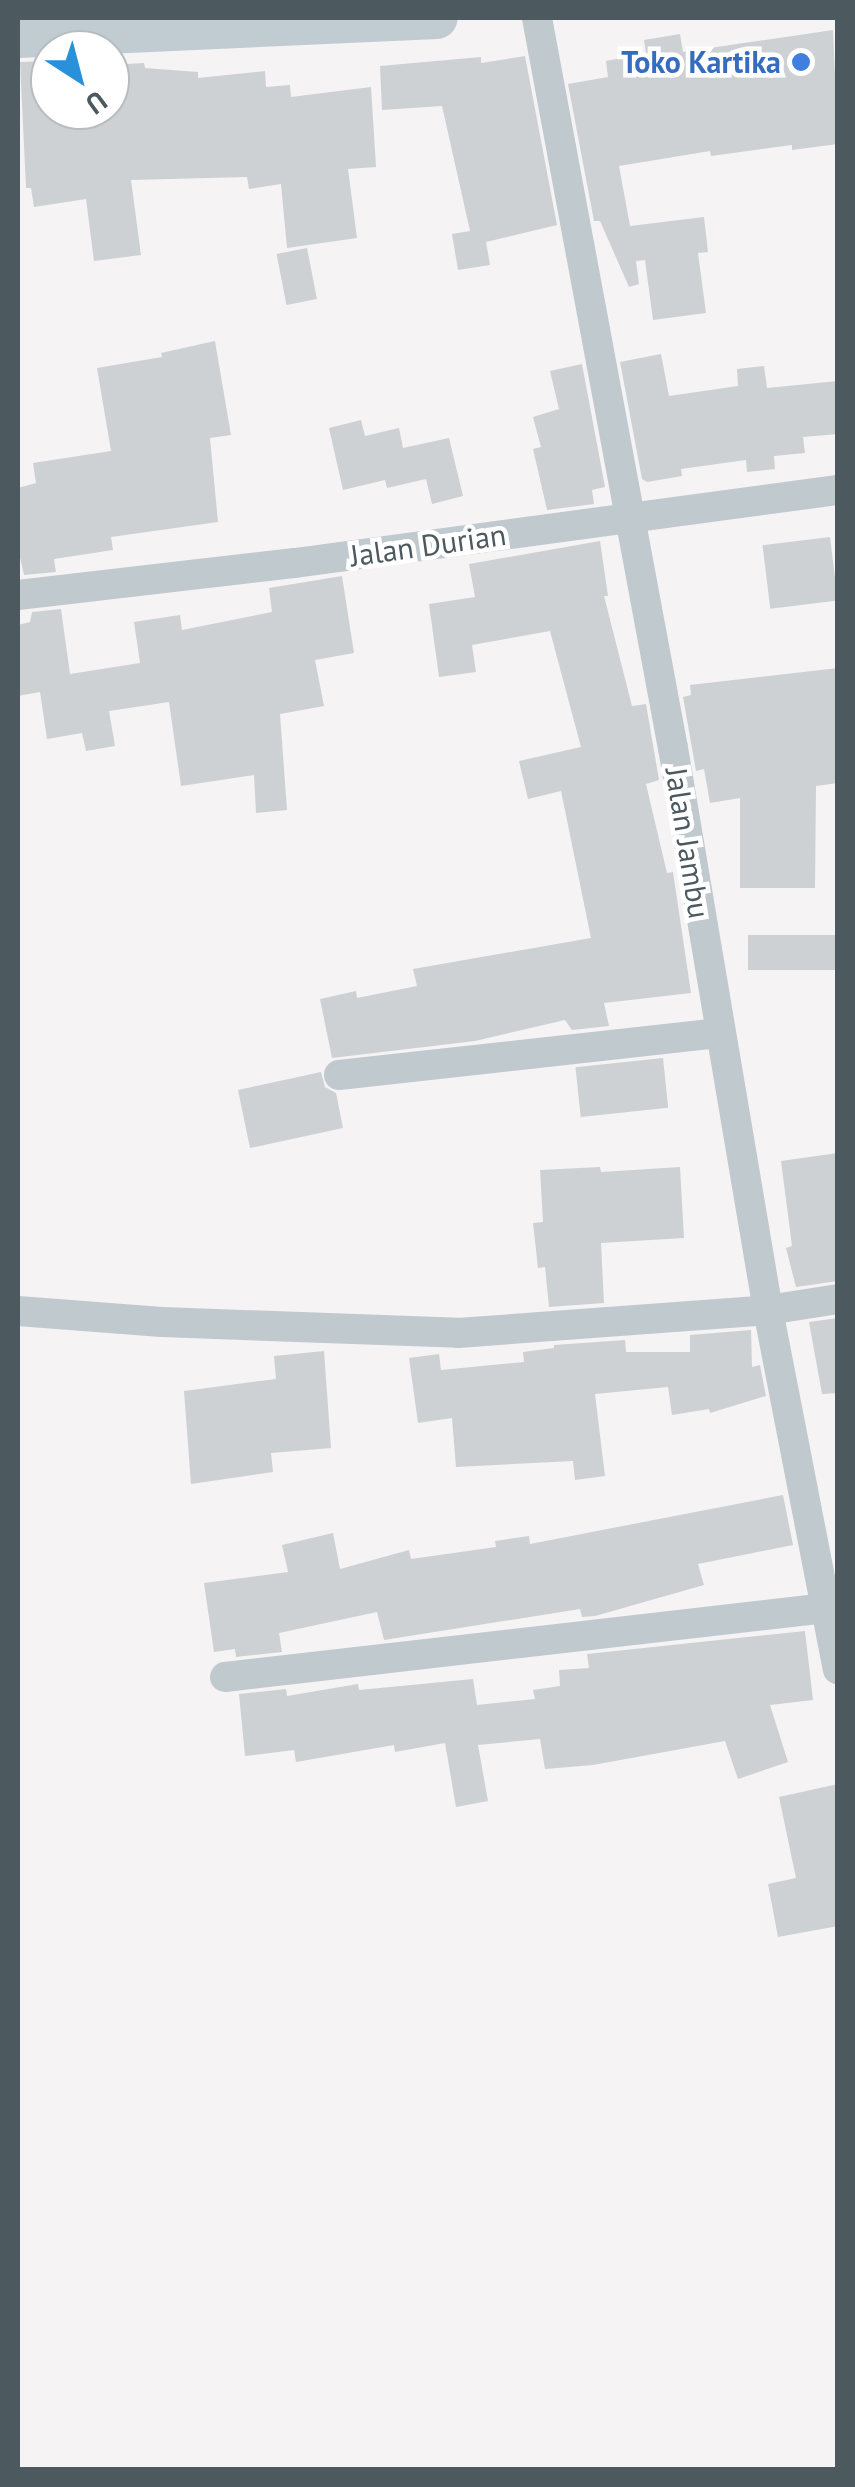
<!DOCTYPE html>
<html>
<head>
<meta charset="utf-8">
<style>
	body { margin:0 }
	#map { position:relative; width:855px; height:2487px; overflow:hidden; background:#f5f3f3; font-family:"PT Sans",sans-serif }
	div>[style] { position:absolute }
	.building>* { inset:0; background:#cdd1d4; transform-origin:0 0 }
	.street>* { height:30px; margin:-15px; padding:0 15px; transform-origin:15px; border-radius:15px; background:#c0c9ce }
	.secondary>* { height:42px; margin:-21px; padding:0 21px; transform-origin:21px; border-radius:21px; background:#c0ccd2 }
	.dots>* { width:28px; height:28px; translate:-50% -50%; box-sizing:border-box; border:5px solid #fff; border-radius:50% }
	span { translate:-50% -50%; white-space:nowrap; text-align:center; line-height:1.15; -webkit-text-stroke:9px #fff; paint-order:stroke }
	.shop-label { font-size:30px; color:#366cbe; font-weight:700 }
	.right { translate:-100% -50%; text-align:right }
	.street-label { font-size:30px; color:#4c595f }
	.frame { position:absolute; inset:0; border:20px solid #4c595f; pointer-events:none }
	.north { position:absolute; left:30px; top:30px; width:100px; height:100px; box-sizing:border-box; background:#fff; border:2px solid #b7bdbf; border-radius:50%; rotate:144deg; font-size:28px; font-weight:700; line-height:40px; text-align:center; color:#4c595f }
	.north::after { content:''; display:block; margin:auto; width:35px; height:45px; background:#2991d9; clip-path:polygon(50% 0,100% 100%,50% 72%,0 100%) }
</style>
</head>
<body>
<div id="map">
	<div class="building">
		<i style="clip-path:polygon(833px 30px,838px 144px,792px 150px,792px 145px,711px 156px,710px 151px,619px 166px,630px 226px,704px 217px,708px 252px,698px 253px,706px 313px,653px 320px,645px 260px,636px 261px,639px 284px,629px 287px,600px 221px,594px 221px,568px 84px,608px 77px,606px 61px,646px 53px,644px 40px,680px 34px,683px 52px)"></i>
		<i style="clip-path:polygon(525px 56px,557px 225px,486px 242px,490px 265px,458px 270px,452px 234px,470px 231px,442px 106px,382px 110px,380px 66px,481px 57px,481px 63px)"></i>
		<i style="clip-path:polygon(50px 61px,50px 110px,110px 110px,110px 65px,144px 63px,145px 68px,198px 72px,198px 78px,265px 71px,266px 87px,290px 85px,291px 97px,371px 87px,376px 167px,348px 169px,357px 238px,287px 248px,281px 184px,249px 189px,247px 177px,131px 180px,141px 255px,94px 261px,86px 199px,34px 207px,31px 188px,26px 188px,20px 62px)"></i>
		<i style="left:307px;top:248px;width:52px;height:31px;rotate:79deg"></i>
		<i style="clip-path:polygon(215px 341px,231px 435px,210px 438px,218px 522px,111px 537px,113px 550px,54px 559px,56px 572px,24px 575px,18px 549px,18px 488px,36px 483px,33px 463px,111px 451px,97px 368px,162px 357px,161px 353px)"></i>
		<i style="clip-path:polygon(661px 354px,669px 396px,738px 386px,737px 369px,764px 366px,767px 388px,838px 381px,838px 434px,803px 437px,805px 453px,774px 456px,775px 469px,747px 472px,746px 460px,681px 469px,682px 476px,647px 482px,642px 479px,620px 362px)"></i>
		<i style="clip-path:polygon(582px 364px,605px 487px,592px 490px,594px 504px,547px 510px,533px 449px,541px 447px,533px 417px,559px 409px,550px 371px)"></i>
		<i style="clip-path:polygon(361px 420px,365px 436px,399px 428px,403px 448px,449px 438px,463px 496px,432px 504px,426px 479px,387px 488px,385px 480px,343px 490px,329px 428px)"></i>
		<i style="left:830px;top:537px;width:64px;height:68px;rotate:83deg"></i>
		<i style="clip-path:polygon(600px 541px,608px 596px,604px 596px,632px 706px,646px 704px,659px 780px,646px 784px,667px 873px,673px 872px,691px 993px,604px 1003px,609px 1026px,572px 1030px,565px 1020px,475px 1041px,332px 1058px,320px 999px,356px 991px,357px 998px,417px 986px,413px 969px,591px 938px,561px 791px,528px 799px,519px 761px,581px 747px,550px 631px,472px 645px,476px 672px,439px 677px,429px 604px,475px 597px,469px 564px)"></i>
		<i style="clip-path:polygon(342px 576px,354px 653px,315px 660px,324px 706px,280px 714px,287px 810px,256px 813px,254px 775px,181px 786px,169px 702px,109px 711px,115px 746px,86px 751px,82px 733px,47px 739px,40px 692px,18px 696px,18px 625px,30px 622px,32px 612px,61px 609px,70px 674px,140px 663px,134px 622px,180px 615px,182px 630px,272px 612px,269px 588px)"></i>
		<i style="clip-path:polygon(838px 668px,838px 783px,816px 786px,815px 888px,740px 888px,740px 798px,710px 803px,704px 769px,696px 771px,683px 697px,691px 695px,690px 685px)"></i>
		<i style="left:838px;top:935px;width:35px;height:90px;rotate:90deg"></i>
		<i style="left:663px;top:1058px;width:50px;height:88px;rotate:84deg"></i>
		<i style="clip-path:polygon(321px 1072px,325px 1087px,336px 1093px,343px 1128px,250px 1148px,238px 1090px)"></i>
		<i style="clip-path:polygon(838px 1153px,838px 1281px,796px 1287px,786px 1248px,792px 1246px,781px 1161px)"></i>
		<i style="clip-path:polygon(600px 1167px,601px 1172px,680px 1167px,684px 1238px,601px 1243px,604px 1303px,549px 1307px,545px 1267px,538px 1268px,533px 1223px,543px 1222px,540px 1170px)"></i>
		<i style="clip-path:polygon(838px 1318px,838px 1393px,822px 1394px,809px 1322px)"></i>
		<i style="clip-path:polygon(751px 1330px,752px 1367px,760px 1365px,766px 1396px,710px 1413px,709px 1409px,672px 1415px,668px 1387px,595px 1394px,605px 1476px,575px 1480px,573px 1461px,456px 1467px,452px 1418px,418px 1423px,409px 1358px,439px 1354px,441px 1370px,524px 1362px,523px 1352px,554px 1348px,554px 1345px,625px 1340px,626px 1352px,690px 1352px,690px 1335px)"></i>
		<i style="clip-path:polygon(324px 1351px,331px 1448px,271px 1453px,273px 1472px,191px 1484px,184px 1391px,276px 1379px,274px 1356px)"></i>
		<i style="clip-path:polygon(783px 1495px,793px 1545px,698px 1564px,704px 1585px,595px 1616px,582px 1617px,580px 1609px,384px 1640px,377px 1612px,279px 1633px,282px 1652px,236px 1657px,235px 1649px,214px 1652px,204px 1583px,288px 1572px,282px 1545px,333px 1533px,340px 1569px,409px 1550px,411px 1559px,496px 1547px,495px 1541px,529px 1536px,530px 1544px)"></i>
		<i style="clip-path:polygon(805px 1631px,813px 1700px,770px 1705px,788px 1762px,738px 1779px,725px 1741px,593px 1765px,545px 1769px,540px 1739px,478px 1745px,488px 1801px,456px 1807px,445px 1743px,395px 1752px,394px 1745px,296px 1762px,294px 1750px,245px 1756px,239px 1694px,286px 1689px,287px 1696px,358px 1684px,359px 1690px,473px 1679px,477px 1705px,535px 1699px,533px 1690px,560px 1686px,559px 1670px,589px 1668px,587px 1654px)"></i>
		<i style="clip-path:polygon(838px 1784px,838px 1926px,778px 1937px,768px 1884px,796px 1878px,779px 1797px)"></i>
	</div>
	<div class="street">
		<i style="left:537px;top:18px;width:743px;rotate:79.45deg"></i>
		<i style="left:673px;top:748px;width:570px;rotate:80.41deg"></i>
		<i style="left:768px;top:1310px;width:366px;rotate:79deg"></i>
		<i style="left:18px;top:595px;width:279px;rotate:-6.6deg"></i>
		<i style="left:295px;top:563px;width:548px;rotate:-7.66deg"></i>
		<i style="left:339px;top:1075px;width:381px;rotate:-6.3deg"></i>
		<i style="left:18px;top:1311px;width:144px;rotate:4.4deg"></i>
		<i style="left:162px;top:1322px;width:296px;rotate:2.1deg"></i>
		<i style="left:458px;top:1333px;width:311px;rotate:-4.2deg"></i>
		<i style="left:768px;top:1310px;width:71px;rotate:-8.9deg"></i>
		<i style="left:225px;top:1677px;width:605px;rotate:-6.55deg"></i>
	</div>
	<div class="secondary">
		<i style="left:18px;top:37px;width:419px;rotate:-2.6deg"></i>
	</div>
	<div class="dots">
		<i style="left:801px;top:62px;background:#3f7fe0"></i>
	</div>
	<div class="shop-label">
		<span class="right" style="left:781px;top:62px">Toko Kartika</span>
	</div>
	<div class="street-label">
		<span style="left:428px;top:545px;rotate:-8deg">Jalan Durian</span>
		<span style="left:688px;top:843px;rotate:81deg">Jalan Jambu</span>
	</div>
	<div class="frame"></div>
	<div class="north">U</div>
</div>
</body>
</html>
